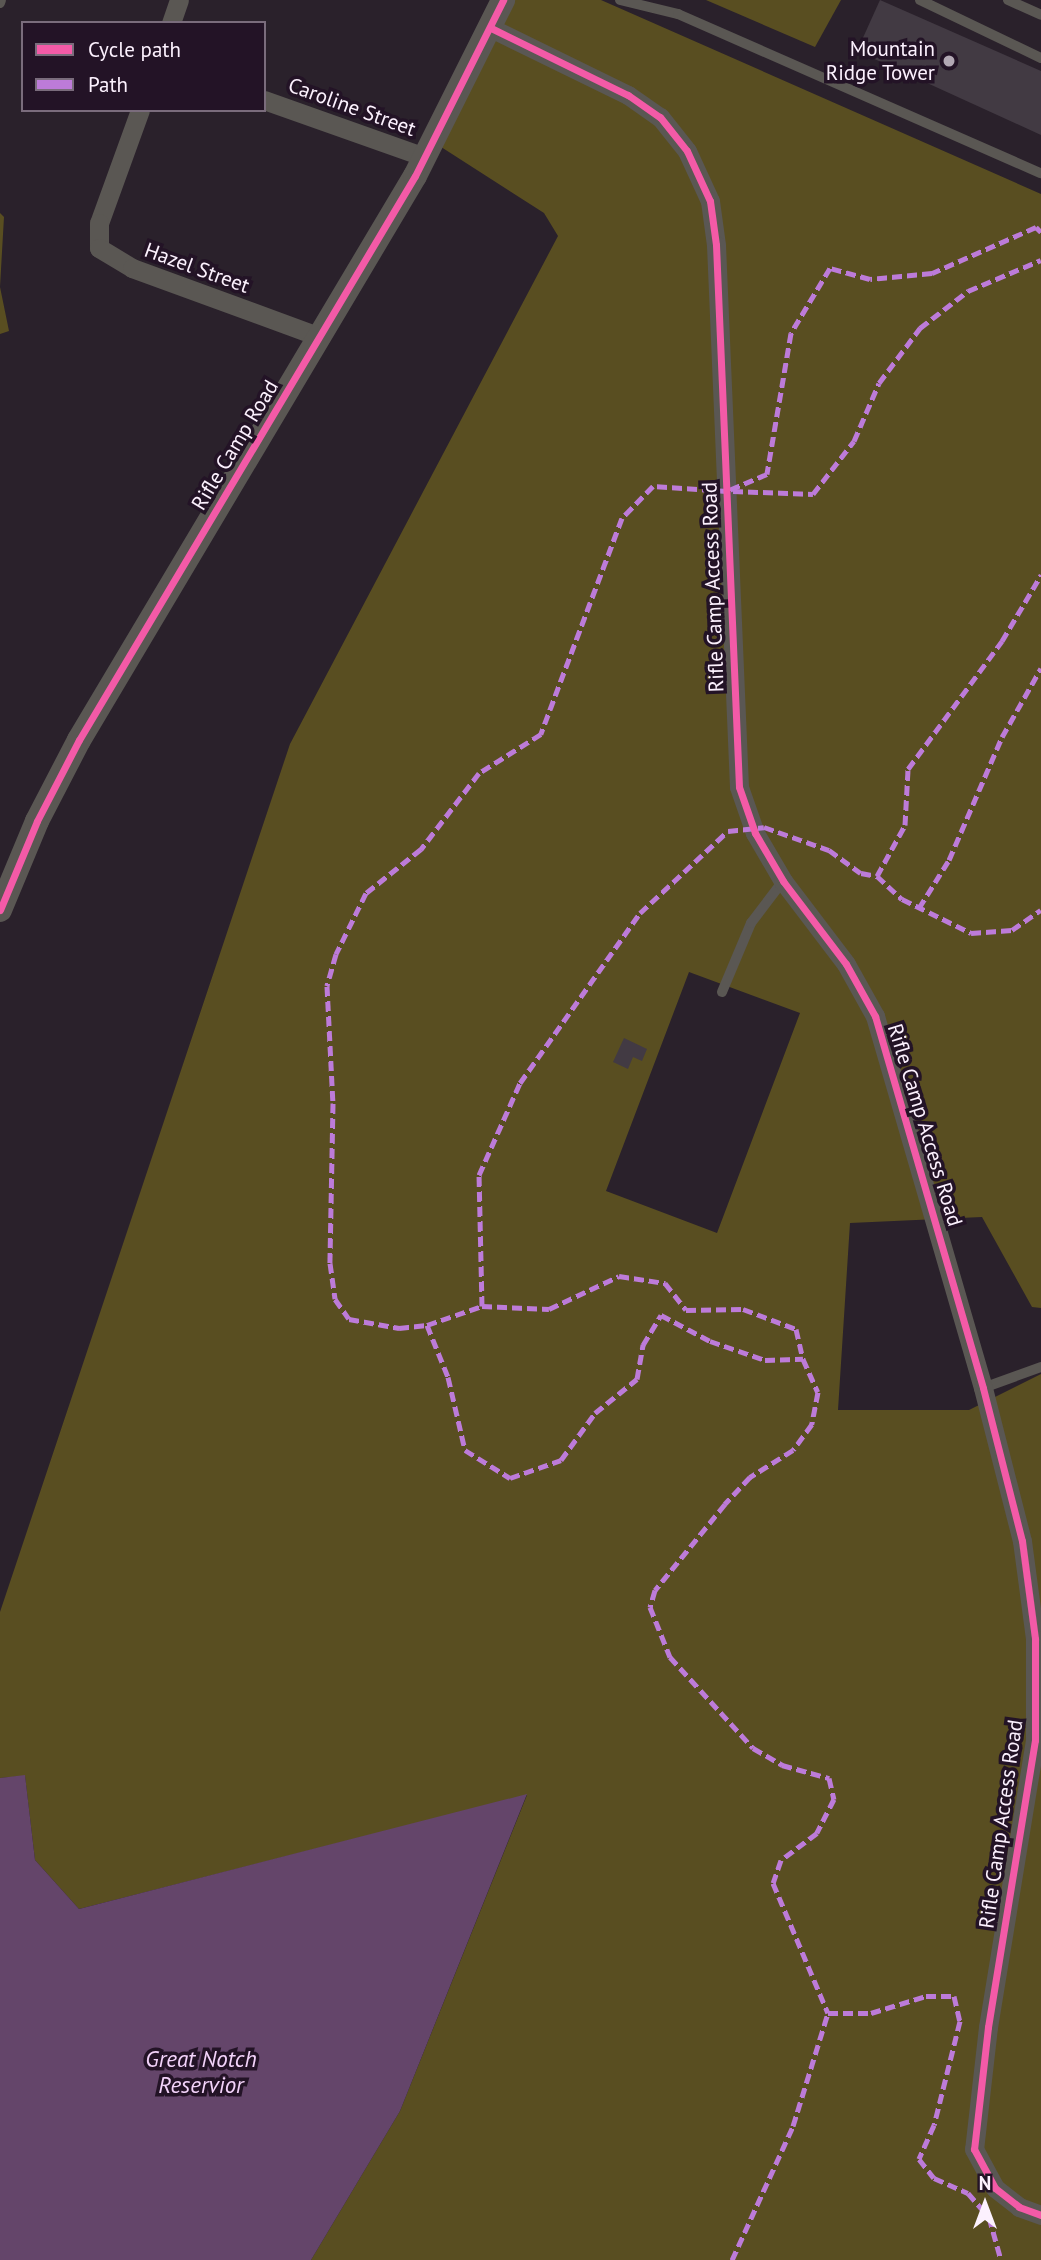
<!DOCTYPE html>
<html>
<head>
<meta charset="utf-8">
<style>
	body { margin:0 }
	#map { position:relative; width:1041px; height:2260px; overflow:hidden; background:#2a212b; font-family:"PT Sans",sans-serif }
	div>[style] { position:absolute }
	.forest>* { inset:0; background:#594e21 }
	.water>* { inset:0; background:#64456a }
	.building>* { inset:0; background:#423a43 }
	.service>* { height:10px; margin:-5px; padding:0 5px; transform-origin:5px; border-radius:5px; background:#5a5753 }
	.minor>* { height:19px; margin:-9.5px; padding:0 9.5px; transform-origin:9.5px; border-radius:9.5px; background:#5a5753 }
	.tertiary>* { height:24px; margin:-12px; padding:0 12px; transform-origin:12px; border-radius:12px; background:#5a5753 }
	.quiet>* { height:5px; margin-top:-2.5px; transform-origin:0; background:repeating-linear-gradient(90deg,#bd7bd9 0 10px,transparent 0 15px) }
	.cycleway>* { height:7px; margin:-3.5px; padding:0 3.5px; transform-origin:3.5px; border-radius:3.5px; background:#f35aa7 }
	.dots>* { width:19px; height:19px; translate:-50% -50%; box-sizing:border-box; border:4px solid #231326; border-radius:50% }
	span { translate:-50% -50%; white-space:nowrap; text-align:center; line-height:1.15; -webkit-text-stroke:7px #231326; paint-order:stroke }
	.poi-label { font-size:21px; color:#fcf1fe }
	.right { translate:-100% -50%; text-align:right }
	.street-label { font-size:21px; color:#fcf1fe }
	.water-label { font-size:23px; color:#f3d3fa; font-style:italic }
	.legend { position:absolute; left:21px; top:21px; width:245px; height:91px; box-sizing:border-box; background:#231326; border:2px solid #7a6c7c; margin:0; padding:9px 12px; list-style:none; font-size:21px; color:#fcf1fe }
	.legend li { display:flex; align-items:center; gap:14px; height:35px }
	.legend b { width:35px; border:2px solid #7a6c7c }
	.north { position:absolute; left:950px; top:2169px; width:70px; height:70px; -webkit-text-stroke:5px #231326; paint-order:stroke; rotate:0deg; font-size:19px; font-weight:700; line-height:28px; text-align:center; color:#fcf1fe }
	.north::after { content:''; display:block; margin:auto; width:24px; height:32px; background:#fcf1fe; clip-path:polygon(50% 0,100% 100%,50% 72%,0 100%) }
</style>
</head>
<body>
<div id="map">
	<div class="forest">
		<i style="clip-path:polygon(evenodd,512px 0,601px 0,1041px 194px,1041px 1308px,1032px 1307px,982px 1217px,850px 1223px,838px 1410px,969px 1410px,1041px 1374px,1041px 2260px,311px 2260px,400px 2111px,527px 1795px,79px 1909px,35px 1860px,25px 1776px,0 1778px,0 1612px,290px 744px,558px 236px,544px 213px,438px 145px,512px 0,689px 972px,800px 1013px,717px 1233px,606px 1191px,689px 972px)"></i>
		<i style="clip-path:polygon(706px 0,841px 0,815px 47px)"></i>
		<i style="clip-path:polygon(0 213px,4px 217px,0 287px,9px 331px,0 334px)"></i>
	</div>
	<div class="water">
		<i style="clip-path:polygon(25px 1775px,35px 1860px,79px 1909px,527px 1794px,400px 2111px,311px 2260px,0 2260px,0 1778px)"></i>
	</div>
	<div class="building">
		<i style="clip-path:polygon(880px 0,1041px 71px,1041px 135px,857px 51px)"></i>
		<i style="clip-path:polygon(624px 1038px,647px 1049px,642px 1061px,633px 1057px,628px 1069px,613px 1062px)"></i>
	</div>
	<div class="service">
		<i style="left:620px;top:0;width:60px;rotate:13.6deg"></i>
		<i style="left:678px;top:14px;width:396px;rotate:23.7deg"></i>
		<i style="left:920px;top:0;width:134px;rotate:25.6deg"></i>
		<i style="left:1008px;top:0;width:36px;rotate:24deg"></i>
		<i style="left:0;top:3px;width:3px;rotate:-72deg"></i>
		<i style="left:722px;top:992px;width:75px;rotate:-67.2deg"></i>
		<i style="left:751px;top:923px;width:53px;rotate:-52.7deg"></i>
		<i style="left:983px;top:1388px;width:62px;rotate:-19.9deg"></i>
	</div>
	<div class="minor">
		<i style="left:171px;top:23px;width:24px;rotate:-71deg"></i>
		<i style="left:491px;top:28px;width:153px;rotate:26.1deg"></i>
		<i style="left:628px;top:95px;width:39px;rotate:35deg"></i>
		<i style="left:660px;top:117px;width:43px;rotate:51.5deg"></i>
		<i style="left:687px;top:151px;width:55px;rotate:65.3deg"></i>
		<i style="left:710px;top:201px;width:44px;rotate:82.2deg"></i>
		<i style="left:716px;top:245px;width:542px;rotate:87.57deg"></i>
		<i style="left:739px;top:787px;width:49px;rotate:70.8deg"></i>
		<i style="left:755px;top:833px;width:56px;rotate:59.7deg"></i>
		<i style="left:783px;top:881px;width:104px;rotate:52.8deg"></i>
		<i style="left:846px;top:964px;width:60px;rotate:60.9deg"></i>
		<i style="left:875px;top:1016px;width:387px;rotate:73.8deg"></i>
		<i style="left:983px;top:1388px;width:158px;rotate:75.7deg"></i>
		<i style="left:1022px;top:1541px;width:99px;rotate:82.4deg"></i>
		<i style="left:1035px;top:1639px;width:101px;rotate:90deg"></i>
		<i style="left:1035px;top:1740px;width:291px;rotate:99.3deg"></i>
		<i style="left:988px;top:2027px;width:123px;rotate:96.5deg"></i>
		<i style="left:974px;top:2149px;width:44px;rotate:61.7deg"></i>
		<i style="left:995px;top:2188px;width:31px;rotate:38deg"></i>
		<i style="left:1019px;top:2207px;width:23px;rotate:20deg"></i>
		<i style="left:264px;top:100px;width:171px;rotate:19.5deg"></i>
		<i style="left:140px;top:110px;width:120px;rotate:109.9deg"></i>
		<i style="left:99px;top:223px;width:25px;rotate:90deg"></i>
		<i style="left:99px;top:248px;width:39px;rotate:31deg"></i>
		<i style="left:132px;top:268px;width:201px;rotate:20.1deg"></i>
	</div>
	<div class="tertiary">
		<i style="left:0;top:910px;width:96px;rotate:-67.4deg"></i>
		<i style="left:37px;top:821px;width:91px;rotate:-62.6deg"></i>
		<i style="left:79px;top:740px;width:656px;rotate:-59.22deg"></i>
		<i style="left:415px;top:176px;width:197px;rotate:-63.4deg"></i>
	</div>
	<div class="quiet">
		<i style="left:1041px;top:232px;width:7px;rotate:-135deg"></i>
		<i style="left:1036px;top:227px;width:114px;rotate:156.1deg"></i>
		<i style="left:932px;top:273px;width:62px;rotate:174.5deg"></i>
		<i style="left:870px;top:279px;width:41px;rotate:-164.6deg"></i>
		<i style="left:830px;top:268px;width:76px;rotate:121deg"></i>
		<i style="left:791px;top:333px;width:143px;rotate:99.7deg"></i>
		<i style="left:767px;top:474px;width:43px;rotate:157deg"></i>
		<i style="left:727px;top:491px;width:74px;rotate:-176.1deg"></i>
		<i style="left:653px;top:486px;width:45px;rotate:134.1deg"></i>
		<i style="left:622px;top:518px;width:231px;rotate:110.6deg"></i>
		<i style="left:541px;top:734px;width:73px;rotate:147.8deg"></i>
		<i style="left:479px;top:773px;width:96px;rotate:127.3deg"></i>
		<i style="left:421px;top:849px;width:70px;rotate:141.3deg"></i>
		<i style="left:366px;top:893px;width:68px;rotate:116.2deg"></i>
		<i style="left:336px;top:954px;width:33px;rotate:106deg"></i>
		<i style="left:327px;top:986px;width:117px;rotate:87.1deg"></i>
		<i style="left:333px;top:1103px;width:160px;rotate:91.1deg"></i>
		<i style="left:330px;top:1263px;width:36px;rotate:82deg"></i>
		<i style="left:335px;top:1299px;width:24px;rotate:55deg"></i>
		<i style="left:349px;top:1319px;width:51px;rotate:10.2deg"></i>
		<i style="left:399px;top:1328px;width:28px;rotate:-6deg"></i>
		<i style="left:427px;top:1325px;width:58px;rotate:-19.1deg"></i>
		<i style="left:482px;top:1306px;width:131px;rotate:-91.3deg"></i>
		<i style="left:479px;top:1175px;width:101px;rotate:-66deg"></i>
		<i style="left:520px;top:1083px;width:208px;rotate:-54.8deg"></i>
		<i style="left:640px;top:913px;width:120px;rotate:-43deg"></i>
		<i style="left:728px;top:831px;width:36px;rotate:-6deg"></i>
		<i style="left:764px;top:827px;width:69px;rotate:19.5deg"></i>
		<i style="left:829px;top:850px;width:39px;rotate:36deg"></i>
		<i style="left:861px;top:873px;width:16px;rotate:11deg"></i>
		<i style="left:877px;top:876px;width:34px;rotate:43deg"></i>
		<i style="left:902px;top:899px;width:77px;rotate:26.2deg"></i>
		<i style="left:971px;top:933px;width:41px;rotate:-4.2deg"></i>
		<i style="left:1012px;top:930px;width:35px;rotate:-35deg"></i>
		<i style="left:733px;top:491px;width:80px;rotate:2.1deg"></i>
		<i style="left:813px;top:494px;width:67px;rotate:-52.3deg"></i>
		<i style="left:854px;top:441px;width:63px;rotate:-66.7deg"></i>
		<i style="left:879px;top:383px;width:69px;rotate:-53.3deg"></i>
		<i style="left:920px;top:328px;width:61px;rotate:-37.6deg"></i>
		<i style="left:968px;top:291px;width:79px;rotate:-23deg"></i>
		<i style="left:877px;top:876px;width:58px;rotate:-61.2deg"></i>
		<i style="left:905px;top:825px;width:56px;rotate:-86.9deg"></i>
		<i style="left:908px;top:769px;width:159px;rotate:-53.7deg"></i>
		<i style="left:1002px;top:641px;width:77px;rotate:-59.4deg"></i>
		<i style="left:919px;top:908px;width:57px;rotate:-58deg"></i>
		<i style="left:949px;top:860px;width:134px;rotate:-66.7deg"></i>
		<i style="left:1002px;top:737px;width:79px;rotate:-60.5deg"></i>
		<i style="left:482px;top:1306px;width:67px;rotate:2.6deg"></i>
		<i style="left:549px;top:1309px;width:77px;rotate:-25.2deg"></i>
		<i style="left:619px;top:1276px;width:47px;rotate:8.7deg"></i>
		<i style="left:665px;top:1283px;width:34px;rotate:52deg"></i>
		<i style="left:686px;top:1310px;width:57px;rotate:-1deg"></i>
		<i style="left:743px;top:1309px;width:57px;rotate:20.7deg"></i>
		<i style="left:796px;top:1329px;width:31px;rotate:77deg"></i>
		<i style="left:427px;top:1325px;width:56px;rotate:68deg"></i>
		<i style="left:448px;top:1377px;width:75px;rotate:76.9deg"></i>
		<i style="left:465px;top:1450px;width:53px;rotate:31.9deg"></i>
		<i style="left:510px;top:1478px;width:54px;rotate:-19.4deg"></i>
		<i style="left:561px;top:1460px;width:58px;rotate:-54.1deg"></i>
		<i style="left:595px;top:1413px;width:54px;rotate:-39deg"></i>
		<i style="left:637px;top:1379px;width:35px;rotate:-80deg"></i>
		<i style="left:643px;top:1345px;width:35px;rotate:-59deg"></i>
		<i style="left:661px;top:1315px;width:55px;rotate:28deg"></i>
		<i style="left:710px;top:1341px;width:58px;rotate:19.1deg"></i>
		<i style="left:765px;top:1360px;width:38px;rotate:-2deg"></i>
		<i style="left:803px;top:1359px;width:36px;rotate:66deg"></i>
		<i style="left:818px;top:1392px;width:33px;rotate:101deg"></i>
		<i style="left:812px;top:1424px;width:32px;rotate:126deg"></i>
		<i style="left:793px;top:1450px;width:51px;rotate:147.9deg"></i>
		<i style="left:750px;top:1477px;width:37px;rotate:133deg"></i>
		<i style="left:725px;top:1504px;width:111px;rotate:129.1deg"></i>
		<i style="left:655px;top:1590px;width:18px;rotate:106deg"></i>
		<i style="left:650px;top:1607px;width:54px;rotate:68.2deg"></i>
		<i style="left:670px;top:1657px;width:123px;rotate:47.6deg"></i>
		<i style="left:753px;top:1748px;width:34px;rotate:30deg"></i>
		<i style="left:782px;top:1765px;width:49px;rotate:15.5deg"></i>
		<i style="left:829px;top:1778px;width:22px;rotate:77deg"></i>
		<i style="left:834px;top:1799px;width:38px;rotate:117deg"></i>
		<i style="left:817px;top:1833px;width:45px;rotate:143.1deg"></i>
		<i style="left:781px;top:1860px;width:24px;rotate:109deg"></i>
		<i style="left:773px;top:1883px;width:141px;rotate:67.1deg"></i>
		<i style="left:828px;top:2013px;width:43px"></i>
		<i style="left:871px;top:2013px;width:58px;rotate:-17.2deg"></i>
		<i style="left:926px;top:1996px;width:28px"></i>
		<i style="left:954px;top:1996px;width:26px;rotate:77deg"></i>
		<i style="left:960px;top:2021px;width:107px;rotate:104deg"></i>
		<i style="left:934px;top:2125px;width:37px;rotate:114deg"></i>
		<i style="left:919px;top:2159px;width:24px;rotate:52deg"></i>
		<i style="left:934px;top:2178px;width:37px;rotate:24deg"></i>
		<i style="left:968px;top:2193px;width:32px;rotate:49deg"></i>
		<i style="left:989px;top:2217px;width:45px;rotate:74.4deg"></i>
		<i style="left:732px;top:2260px;width:147px;rotate:-65.5deg"></i>
		<i style="left:793px;top:2126px;width:118px;rotate:-72.8deg"></i>
	</div>
	<div class="cycleway">
		<i style="left:491px;top:28px;width:153px;rotate:26.1deg"></i>
		<i style="left:628px;top:95px;width:39px;rotate:35deg"></i>
		<i style="left:660px;top:117px;width:43px;rotate:51.5deg"></i>
		<i style="left:687px;top:151px;width:55px;rotate:65.3deg"></i>
		<i style="left:710px;top:201px;width:44px;rotate:82.2deg"></i>
		<i style="left:716px;top:245px;width:542px;rotate:87.57deg"></i>
		<i style="left:739px;top:787px;width:49px;rotate:70.8deg"></i>
		<i style="left:755px;top:833px;width:56px;rotate:59.7deg"></i>
		<i style="left:783px;top:881px;width:104px;rotate:52.8deg"></i>
		<i style="left:846px;top:964px;width:60px;rotate:60.9deg"></i>
		<i style="left:875px;top:1016px;width:387px;rotate:73.8deg"></i>
		<i style="left:983px;top:1388px;width:158px;rotate:75.7deg"></i>
		<i style="left:1022px;top:1541px;width:99px;rotate:82.4deg"></i>
		<i style="left:1035px;top:1639px;width:101px;rotate:90deg"></i>
		<i style="left:1035px;top:1740px;width:291px;rotate:99.3deg"></i>
		<i style="left:988px;top:2027px;width:123px;rotate:96.5deg"></i>
		<i style="left:974px;top:2149px;width:44px;rotate:61.7deg"></i>
		<i style="left:995px;top:2188px;width:31px;rotate:38deg"></i>
		<i style="left:1019px;top:2207px;width:23px;rotate:20deg"></i>
		<i style="left:0;top:910px;width:96px;rotate:-67.4deg"></i>
		<i style="left:37px;top:821px;width:91px;rotate:-62.6deg"></i>
		<i style="left:79px;top:740px;width:656px;rotate:-59.22deg"></i>
		<i style="left:415px;top:176px;width:197px;rotate:-63.4deg"></i>
	</div>
	<div class="dots">
		<i style="left:949px;top:61px;background:#b2a8b4"></i>
	</div>
	<div class="poi-label">
		<span class="right" style="left:935px;top:61px">Mountain<br>Ridge Tower</span>
	</div>
	<div class="street-label">
		<span style="left:352px;top:107px;rotate:20deg">Caroline Street</span>
		<span style="left:197px;top:268px;rotate:20deg">Hazel Street</span>
		<span style="left:235px;top:445px;rotate:-59deg">Rifle Camp Road</span>
		<span style="left:713px;top:587px;rotate:-92deg">Rifle Camp Access Road</span>
		<span style="left:925px;top:1125px;rotate:73deg">Rifle Camp Access Road</span>
		<span style="left:1001px;top:1824px;rotate:-82deg">Rifle Camp Access Road</span>
	</div>
	<div class="water-label">
		<span style="left:201px;top:2072px">Great Notch<br>Reservior</span>
	</div>
	<ul class="legend">
	<li><b style="height:9px;background:#f35aa7"></b>Cycle path</li>
	<li><b style="height:9px;background:#bd7bd9"></b>Path</li>
	</ul>
	<div class="north">N</div>
</div>
</body>
</html>
